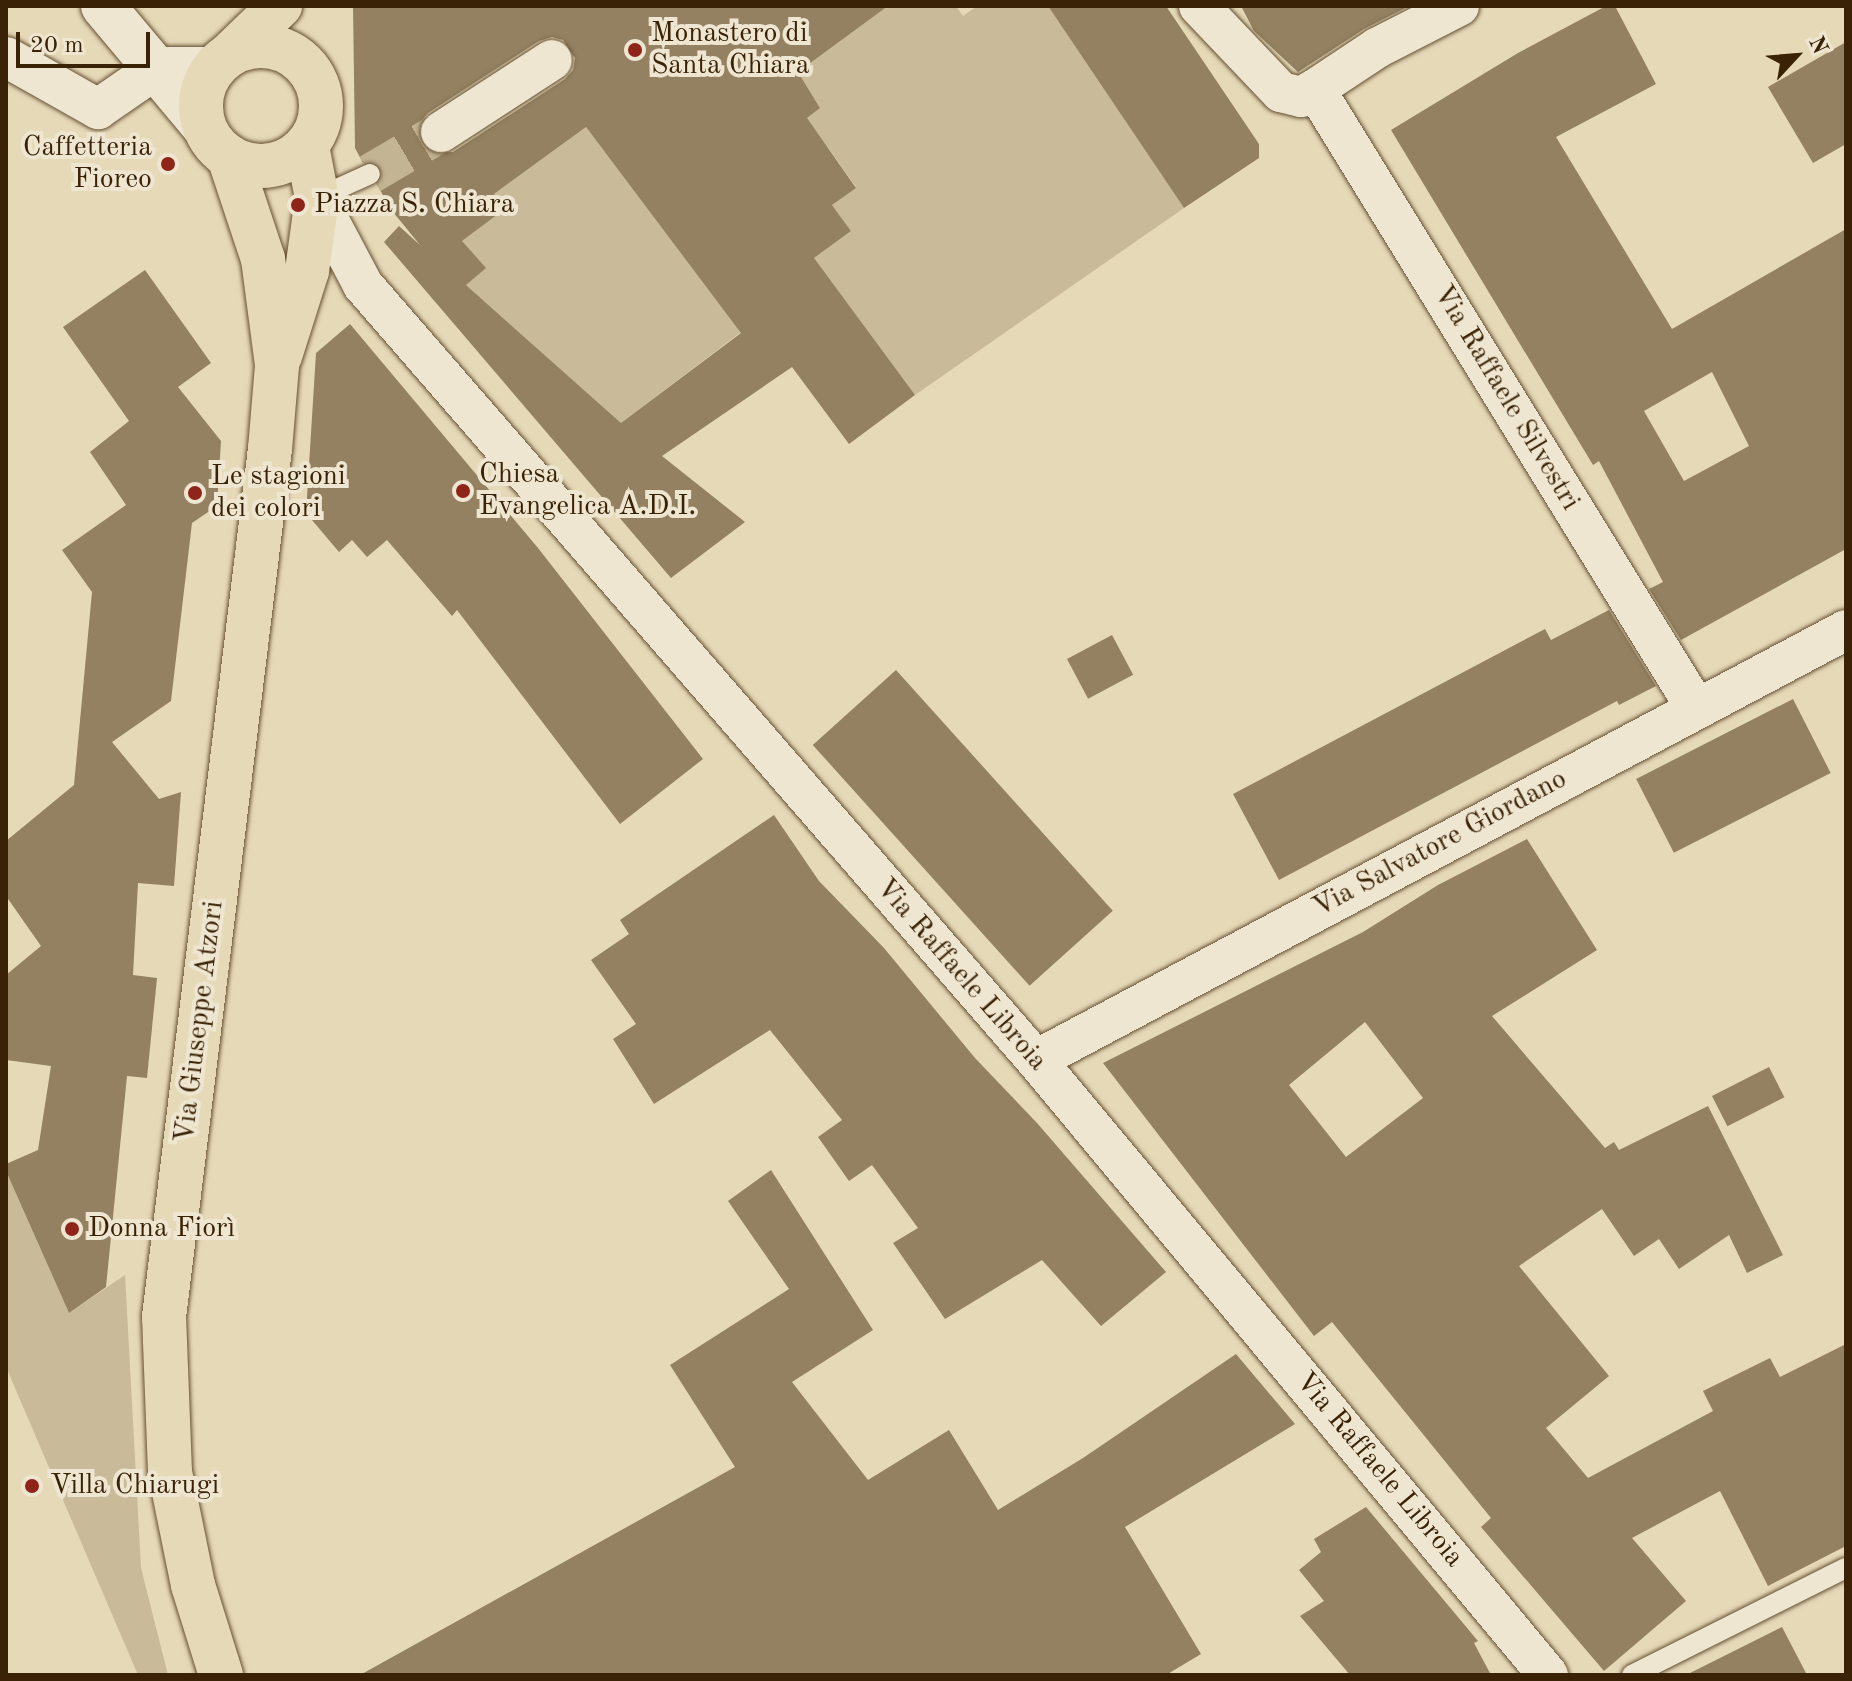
<!DOCTYPE html>
<html>
<head>
<meta charset="utf-8">
<style>
	body { margin:0 }
	#map { position:relative; width:1852px; height:1681px; overflow:hidden; background:#e6d9b8; font-family:"Old Standard TT",serif }
	div>[style] { position:absolute }
	.green>* { inset:0; background:#c9ba9a }
	.building>* { inset:0; background:#938162; transform-origin:0 0 }
	.street-tunnel>* { height:40px; margin-top:-20px; transform-origin:0; background:repeating-linear-gradient(90deg,#c3b494 0 40px,transparent 0 60px) }
	.roads { filter:drop-shadow(0 0 2px #645032) drop-shadow(0 0 2px #645032) }
	.lane>* { height:20px; margin:-10px; padding:0 10px; transform-origin:10px; border-radius:10px; background:#efe6d1 }
	.street>* { height:40px; margin:-20px; padding:0 20px; transform-origin:20px; border-radius:20px; background:#efe6d1 }
	.secondary>* { height:44px; margin:-22px; padding:0 22px; transform-origin:22px; border-radius:22px; background:#efe6d1 }
	.primary>* { height:44px; margin:-22px; padding:0 22px; transform-origin:22px; border-radius:22px; background:#e6d9b8 }
	.primary>.ring { margin:-22px; padding:0; box-sizing:content-box; background:none; border:44px solid #e6d9b8; border-radius:50% }
	.dots>* { width:22px; height:22px; translate:-50% -50%; box-sizing:border-box; border:4px solid #efe6d1; border-radius:50% }
	span { translate:-50% -50%; white-space:nowrap; text-align:center; line-height:1.15; -webkit-text-stroke:8px #efe6d1; paint-order:stroke }
	.poi-label { font-size:28px; color:#392205 }
	.left { translate:0 -50%; text-align:left }
	.right { translate:-100% -50%; text-align:right }
	.street-label { font-size:28px; color:#392205 }
	.frame { position:absolute; inset:0; border:8px solid #392205; pointer-events:none }
	.north { position:absolute; left:1756px; top:16px; width:80px; height:80px; -webkit-text-stroke:6px #efe6d1; paint-order:stroke; rotate:64deg; font-size:22px; font-weight:700; line-height:32px; text-align:center; color:#392205 }
	.north::after { content:''; display:block; margin:auto; width:28px; height:36px; background:#392205; clip-path:polygon(50% 0,100% 100%,50% 72%,0 100%) }
	.scale { position:absolute; left:16px; top:32px; width:134px; height:36px; box-sizing:border-box; border:4px solid #392205; border-top:0; padding-left:10px; font-size:24px; line-height:28px; white-space:nowrap; color:#392205; -webkit-text-stroke:6px #efe6d1; paint-order:stroke }
</style>
</head>
<body>
<div id="map">
	<div class="green">
		<i style="clip-path:polygon(888px 6px,956px 6px,963px 16px,977px 6px,1048px 6px,1184px 208px,915px 395px,810px 261px,851px 231px,832px 205px,856px 187px,827px 146px,781px 179px,762px 152px,820px 108px,798px 72px)"></i>
		<i style="clip-path:polygon(586px 127px,741px 332px,621px 423px,466px 285px,462px 241px,505px 208px,494px 194px)"></i>
		<i style="clip-path:polygon(6px 1171px,69px 1313px,125px 1275px,141px 1568px,168px 1675px,138px 1675px,6px 1367px)"></i>
	</div>
	<div class="building">
		<i style="clip-path:polygon(evenodd,353px 6px,888px 6px,798px 72px,820px 108px,807px 118px,856px 188px,832px 205px,851px 231px,814px 258px,915px 395px,849px 444px,792px 367px,662px 456px,745px 522px,671px 578px,384px 242px,399px 226px,420px 245px,393px 212px,377px 185px,383px 176px,381px 168px,372px 161px,363px 163px,355px 148px,353px 6px,552px 37px,563px 40px,575px 58px,573px 70px,565px 79px,453px 152px,431px 153px,422px 145px,418px 132px,421px 121px,428px 113px,539px 41px,552px 37px,353px 6px,586px 127px,741px 333px,621px 423px,466px 285px,486px 268px,462px 241px,506px 208px,494px 194px,586px 127px)"></i>
		<i style="clip-path:polygon(1048px 6px,1166px 6px,1259px 144px,1259px 158px,1184px 208px)"></i>
		<i style="clip-path:polygon(1241px 6px,1409px 6px,1364px 29px,1298px 72px,1254px 31px)"></i>
		<i style="clip-path:polygon(evenodd,1606px 6px,1615px 6px,1656px 84px,1556px 137px,1672px 329px,1846px 229px,1846px 549px,1681px 640px,1649px 589px,1663px 582px,1599px 461px,1593px 465px,1391px 130px,1518px 53px,1606px 6px,1712px 372px,1749px 446px,1684px 481px,1644px 411px,1712px 372px)"></i>
		<i style="clip-path:polygon(1846px 42px,1846px 144px,1813px 163px,1768px 87px)"></i>
		<i style="clip-path:polygon(145px 270px,211px 363px,178px 387px,221px 441px,217px 506px,192px 523px,171px 701px,112px 742px,159px 799px,181px 792px,174px 886px,138px 883px,133px 975px,157px 978px,147px 1078px,127px 1076px,106px 1287px,69px 1313px,6px 1171px,6px 1164px,38px 1150px,51px 1066px,6px 1060px,6px 975px,41px 946px,6px 896px,6px 841px,74px 785px,92px 592px,62px 550px,126px 505px,90px 452px,129px 421px,63px 327px)"></i>
		<i style="clip-path:polygon(350px 324px,538px 548px,703px 759px,620px 824px,457px 610px,452px 616px,387px 540px,367px 557px,352px 540px,339px 552px,306px 513px,316px 353px)"></i>
		<i style="clip-path:polygon(1609px 610px,1656px 686px,1619px 705px,1617px 701px,1279px 880px,1233px 794px,1545px 629px,1551px 640px)"></i>
		<i style="left:1112px;top:635px;width:45px;height:51px;rotate:62deg"></i>
		<i style="left:896px;top:670px;width:324px;height:112px;rotate:48deg"></i>
		<i style="left:1793px;top:699px;width:83px;height:176px;rotate:63deg"></i>
		<i style="clip-path:polygon(774px 815px,819px 881px,884px 948px,975px 1058px,1037px 1123px,1166px 1272px,1101px 1326px,1042px 1260px,945px 1319px,893px 1243px,918px 1228px,872px 1165px,849px 1181px,818px 1137px,842px 1120px,770px 1030px,654px 1104px,613px 1039px,636px 1024px,591px 960px,629px 934px,620px 920px)"></i>
		<i style="clip-path:polygon(evenodd,1527px 839px,1597px 950px,1492px 1016px,1605px 1148px,1614px 1142px,1619px 1150px,1708px 1106px,1783px 1255px,1747px 1273px,1729px 1235px,1679px 1269px,1659px 1239px,1634px 1256px,1602px 1209px,1519px 1266px,1609px 1376px,1546px 1428px,1588px 1478px,1713px 1411px,1703px 1391px,1770px 1358px,1780px 1377px,1846px 1344px,1846px 1546px,1768px 1586px,1720px 1491px,1632px 1538px,1686px 1601px,1604px 1671px,1481px 1527px,1491px 1518px,1332px 1322px,1314px 1336px,1103px 1063px,1363px 932px,1438px 885px,1527px 839px,1365px 1022px,1423px 1098px,1346px 1157px,1289px 1085px,1365px 1022px)"></i>
		<i style="left:1769px;top:1067px;width:34px;height:64px;rotate:63deg"></i>
		<i style="clip-path:polygon(771px 1170px,873px 1330px,792px 1382px,868px 1480px,949px 1430px,998px 1510px,1083px 1458px,1236px 1354px,1295px 1424px,1125px 1527px,1201px 1654px,1166px 1675px,360px 1675px,735px 1467px,670px 1365px,789px 1289px,728px 1201px)"></i>
		<i style="clip-path:polygon(1366px 1507px,1478px 1641px,1474px 1643px,1491px 1675px,1350px 1675px,1300px 1616px,1324px 1601px,1299px 1570px,1321px 1552px,1314px 1539px)"></i>
		<i style="clip-path:polygon(1782px 1627px,1807px 1675px,1686px 1675px)"></i>
	</div>
	<div class="street-tunnel">
		<i style="left:370px;top:174px;width:82px;rotate:-30.6deg"></i>
	</div>
	<div class="roads">
		<div class="lane">
			<i style="left:317px;top:198px;width:58px;rotate:-24.4deg"></i>
			<i style="left:1632px;top:1675px;width:239px;rotate:-26.6deg"></i>
		</div>
		<div class="street">
			<i style="left:1199px;top:6px;width:119px;rotate:46.4deg"></i>
			<i style="left:1281px;top:92px;width:21px;rotate:14deg"></i>
			<i style="left:1301px;top:97px;width:16px;rotate:-30deg"></i>
			<i style="left:1459px;top:6px;width:92px;rotate:152.9deg"></i>
			<i style="left:1377px;top:48px;width:74px;rotate:146.5deg"></i>
			<i style="left:1315px;top:89px;width:727px;rotate:58.39deg"></i>
			<i style="left:6px;top:57px;width:106px;rotate:29.5deg"></i>
			<i style="left:98px;top:109px;width:70px;rotate:-34.6deg"></i>
			<i style="left:441px;top:132px;width:132px;rotate:-33deg"></i>
			<i style="left:317px;top:198px;width:98px;rotate:62.1deg"></i>
			<i style="left:363px;top:285px;width:1026px;rotate:49.03deg"></i>
			<i style="left:1036px;top:1060px;width:800px;rotate:50.22deg"></i>
			<i style="left:1036px;top:1060px;width:917px;rotate:-27.96deg"></i>
		</div>
		<div class="secondary">
			<i style="left:103px;top:6px;width:155px;rotate:50deg"></i>
			<i style="left:156px;top:69px;width:57px"></i>
		</div>
		<div class="primary">
			<i class="ring" style="left:201px;top:46px;width:76px;height:76px"></i>
			<i style="left:229px;top:55px;width:71px;rotate:-43.9deg"></i>
			<i style="left:280px;top:356px;width:89px;rotate:-72.4deg"></i>
			<i style="left:307px;top:271px;width:74px;rotate:-82.2deg"></i>
			<i style="left:317px;top:198px;width:53px;rotate:-100.9deg"></i>
			<i style="left:221px;top:1675px;width:94px;rotate:-107.3deg"></i>
			<i style="left:193px;top:1585px;width:115px;rotate:-101.5deg"></i>
			<i style="left:170px;top:1472px;width:155px;rotate:-92.2deg"></i>
			<i style="left:164px;top:1317px;width:874px;rotate:-83.04deg"></i>
			<i style="left:270px;top:449px;width:84px;rotate:-85.2deg"></i>
			<i style="left:277px;top:365px;width:107px;rotate:-97.5deg"></i>
			<i style="left:263px;top:259px;width:108px;rotate:-108.4deg"></i>
		</div>
	</div>
	<div class="dots">
		<i style="left:635px;top:50px;background:#8f2418"></i>
		<i style="left:168px;top:164px;background:#8f2418"></i>
		<i style="left:298px;top:205px;background:#8f2418"></i>
		<i style="left:463px;top:491px;background:#8f2418"></i>
		<i style="left:195px;top:493px;background:#8f2418"></i>
		<i style="left:72px;top:1229px;background:#8f2418"></i>
		<i style="left:32px;top:1486px;background:#8f2418"></i>
	</div>
	<div class="poi-label">
		<span class="left" style="left:651px;top:50px">Monastero di<br>Santa Chiara</span>
		<span class="right" style="left:152px;top:164px">Caffetteria<br>Fioreo</span>
		<span class="left" style="left:314px;top:205px">Piazza S. Chiara</span>
		<span class="left" style="left:479px;top:491px">Chiesa<br>Evangelica A.D.I.</span>
		<span class="left" style="left:211px;top:493px">Le stagioni<br>dei colori</span>
		<span class="left" style="left:88px;top:1229px">Donna Fiorì</span>
		<span class="left" style="left:50px;top:1486px">Villa Chiarugi</span>
	</div>
	<div class="street-label">
		<span style="left:1506px;top:398px;rotate:59deg">Via Raffaele Silvestri</span>
		<span style="left:1440px;top:844px;rotate:-28deg">Via Salvatore Giordano</span>
		<span style="left:961px;top:975px;rotate:49deg">Via Raffaele Libroia</span>
		<span style="left:200px;top:1022px;rotate:-83deg">Via Giuseppe Atzori</span>
		<span style="left:1379px;top:1470px;rotate:50deg">Via Raffaele Libroia</span>
	</div>
	<div class="frame"></div>
	<div class="north">N</div>
	<div class="scale">20 m</div>
</div>
</body>
</html>
